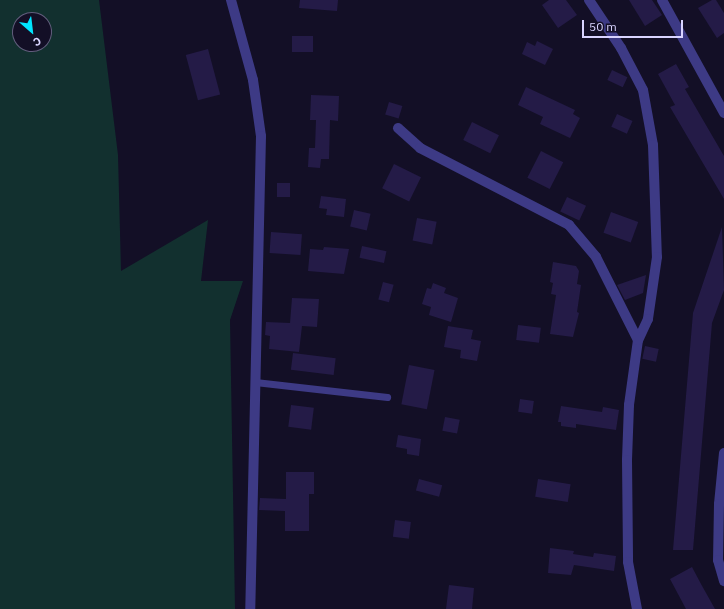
<!DOCTYPE html>
<html>
<head>
<meta charset="utf-8">
<style>
	body { margin:0 }
	#map { position:relative; width:724px; height:609px; overflow:hidden; background:#130f26; font-family:"IBM Plex Sans",sans-serif }
	div>[style] { position:absolute }
	.green>* { inset:0; background:#12302f }
	.building>* { inset:0; background:#241b47; transform-origin:0 0 }
	.lane>* { height:7px; margin:-3.5px; padding:0 3.5px; transform-origin:3.5px; border-radius:3.5px; background:#3d3a85 }
	.street>* { height:10px; margin:-5px; padding:0 5px; transform-origin:5px; border-radius:5px; background:#3d3a85 }
	span { translate:-50% -50%; white-space:nowrap; text-align:center; line-height:1.15; -webkit-text-stroke:3px #130f26; paint-order:stroke }
	.north { position:absolute; left:12px; top:12px; width:40px; height:40px; box-sizing:border-box; background:#130f26; border:1px solid #625e7d; border-radius:50%; rotate:152deg; font-size:11px; font-weight:700; line-height:16px; text-align:center; color:#d9d4ff }
	.north::after { content:''; display:block; margin:auto; width:14px; height:18px; background:#00e5ff; clip-path:polygon(50% 0,100% 100%,50% 72%,0 100%) }
	.scale { position:absolute; left:582px; top:20px; width:101px; height:18px; box-sizing:border-box; border:2px solid #d9d4ff; border-top:0; padding-left:5px; font-size:12px; line-height:14px; white-space:nowrap; color:#d9d4ff; -webkit-text-stroke:3px #130f26; paint-order:stroke }
</style>
</head>
<body>
<div id="map">
	<div class="green">
		<i style="clip-path:polygon(evenodd,0 0,99px 0,118px 155px,121px 271px,208px 220px,201px 281px,243px 281px,230px 320px,235px 609px,0 609px,0 0,20px 20px,44px 20px,44px 44px,20px 44px,20px 20px)"></i>
	</div>
	<div class="building">
		<i style="clip-path:polygon(300px 0,338px 0,337px 11px,299px 8px)"></i>
		<i style="clip-path:polygon(549px 0,566px 0,577px 15px,558px 28px,542px 5px)"></i>
		<i style="clip-path:polygon(629px 0,652px 0,662px 15px,645px 26px)"></i>
		<i style="clip-path:polygon(712px 0,716px 0,724px 13px,724px 33px,717px 38px,698px 8px)"></i>
		<i style="left:313px;top:36px;width:16px;height:21px;rotate:90deg"></i>
		<i style="clip-path:polygon(537px 41px,553px 49px,545px 65px,522px 54px,527px 42px,535px 46px)"></i>
		<i style="left:208px;top:49px;width:47px;height:23px;rotate:75deg"></i>
		<i style="clip-path:polygon(676px 64px,689px 87px,685px 89px,724px 156px,724px 199px,670px 107px,675px 105px,658px 74px)"></i>
		<i style="left:612px;top:70px;width:17px;height:11px;rotate:25deg"></i>
		<i style="clip-path:polygon(526px 87px,575px 110px,573px 114px,580px 118px,570px 138px,540px 124px,543px 117px,518px 105px)"></i>
		<i style="clip-path:polygon(311px 95px,339px 96px,338px 121px,330px 120px,329px 159px,321px 159px,320px 168px,308px 167px,309px 148px,315px 148px,316px 120px,310px 120px)"></i>
		<i style="left:389px;top:102px;width:14px;height:13px;rotate:17deg"></i>
		<i style="left:617px;top:114px;width:17px;height:14px;rotate:24deg"></i>
		<i style="left:472px;top:122px;width:30px;height:20px;rotate:26deg"></i>
		<i style="left:541px;top:151px;width:25px;height:30px;rotate:27deg"></i>
		<i style="left:394px;top:164px;width:30px;height:27px;rotate:26deg"></i>
		<i style="left:277px;top:183px;width:13px;height:14px"></i>
		<i style="clip-path:polygon(321px 196px,346px 199px,344px 217px,326px 215px,327px 209px,319px 208px)"></i>
		<i style="left:567px;top:197px;width:21px;height:16px;rotate:25deg"></i>
		<i style="left:354px;top:210px;width:17px;height:17px;rotate:13deg"></i>
		<i style="left:611px;top:212px;width:29px;height:22px;rotate:20deg"></i>
		<i style="left:417px;top:218px;width:20px;height:23px;rotate:11deg"></i>
		<i style="clip-path:polygon(722px 227px,724px 290px,712px 323px,693px 550px,673px 550px,693px 313px)"></i>
		<i style="left:271px;top:232px;width:31px;height:21px;rotate:4deg"></i>
		<i style="left:362px;top:246px;width:25px;height:12px;rotate:12deg"></i>
		<i style="clip-path:polygon(324px 247px,349px 249px,344px 274px,308px 271px,310px 249px,323px 250px)"></i>
		<i style="clip-path:polygon(553px 262px,576px 266px,579px 271px,577px 284px,581px 285px,577px 312px,579px 313px,573px 337px,550px 334px,556px 295px,551px 294px,553px 283px,550px 282px)"></i>
		<i style="clip-path:polygon(646px 275px,643px 293px,625px 300px,617px 285px)"></i>
		<i style="left:383px;top:282px;width:11px;height:18px;rotate:15deg"></i>
		<i style="clip-path:polygon(433px 283px,446px 288px,444px 293px,458px 298px,451px 322px,429px 315px,431px 307px,422px 304px,427px 288px,431px 289px)"></i>
		<i style="clip-path:polygon(292px 298px,319px 299px,317px 327px,302px 326px,299px 352px,269px 349px,270px 336px,265px 335px,266px 322px,290px 323px)"></i>
		<i style="left:518px;top:325px;width:23px;height:15px;rotate:7deg"></i>
		<i style="clip-path:polygon(448px 326px,473px 330px,471px 339px,481px 341px,477px 361px,460px 358px,461px 350px,444px 347px)"></i>
		<i style="left:645px;top:346px;width:14px;height:13px;rotate:12deg"></i>
		<i style="left:293px;top:353px;width:43px;height:17px;rotate:7deg"></i>
		<i style="left:409px;top:365px;width:26px;height:40px;rotate:11deg"></i>
		<i style="left:520px;top:399px;width:14px;height:13px;rotate:8deg"></i>
		<i style="left:291px;top:405px;width:23px;height:22px;rotate:7deg"></i>
		<i style="clip-path:polygon(561px 406px,602px 412px,603px 407px,619px 410px,616px 430px,576px 424px,576px 428px,561px 426px,561px 422px,558px 422px)"></i>
		<i style="left:445px;top:417px;width:15px;height:14px;rotate:11deg"></i>
		<i style="clip-path:polygon(398px 435px,421px 439px,419px 456px,407px 454px,407px 449px,396px 447px)"></i>
		<i style="clip-path:polygon(286px 472px,314px 472px,314px 494px,309px 494px,309px 531px,285px 531px,285px 511px,259px 510px,260px 498px,286px 499px)"></i>
		<i style="left:419px;top:479px;width:24px;height:12px;rotate:15deg"></i>
		<i style="left:538px;top:479px;width:33px;height:18px;rotate:9deg"></i>
		<i style="left:395px;top:520px;width:16px;height:17px;rotate:7deg"></i>
		<i style="clip-path:polygon(550px 548px,574px 551px,573px 554px,593px 557px,594px 553px,616px 556px,614px 571px,574px 565px,571px 575px,548px 573px)"></i>
		<i style="clip-path:polygon(692px 567px,701px 584px,715px 609px,686px 609px,670px 579px)"></i>
		<i style="clip-path:polygon(449px 585px,474px 588px,472px 609px,446px 609px)"></i>
	</div>
	<div class="lane">
		<i style="left:255px;top:382px;width:133px;rotate:6.5deg"></i>
	</div>
	<div class="street">
		<i style="left:231px;top:0;width:83px;rotate:74.6deg"></i>
		<i style="left:253px;top:80px;width:57px;rotate:81.9deg"></i>
		<i style="left:261px;top:136px;width:473px;rotate:91.3deg"></i>
		<i style="left:589px;top:0;width:58px;rotate:56.3deg"></i>
		<i style="left:621px;top:48px;width:47px;rotate:62.4deg"></i>
		<i style="left:643px;top:90px;width:56px;rotate:79.7deg"></i>
		<i style="left:653px;top:145px;width:112px;rotate:88deg"></i>
		<i style="left:657px;top:257px;width:63px;rotate:98.3deg"></i>
		<i style="left:648px;top:319px;width:23px;rotate:115deg"></i>
		<i style="left:638px;top:340px;width:66px;rotate:97.9deg"></i>
		<i style="left:629px;top:405px;width:55px;rotate:92.1deg"></i>
		<i style="left:627px;top:460px;width:102px;rotate:89.4deg"></i>
		<i style="left:628px;top:562px;width:48px;rotate:79.2deg"></i>
		<i style="left:662px;top:0;width:129px;rotate:61.2deg"></i>
		<i style="left:398px;top:128px;width:30px;rotate:42deg"></i>
		<i style="left:420px;top:148px;width:168px;rotate:27.3deg"></i>
		<i style="left:569px;top:225px;width:42px;rotate:49.8deg"></i>
		<i style="left:596px;top:257px;width:93px;rotate:63.2deg"></i>
		<i style="left:724px;top:453px;width:51px;rotate:95.6deg"></i>
		<i style="left:719px;top:504px;width:56px;rotate:91deg"></i>
		<i style="left:718px;top:560px;width:22px;rotate:74deg"></i>
	</div>
	<div class="north">С</div>
	<div class="scale">50 m</div>
</div>
</body>
</html>
